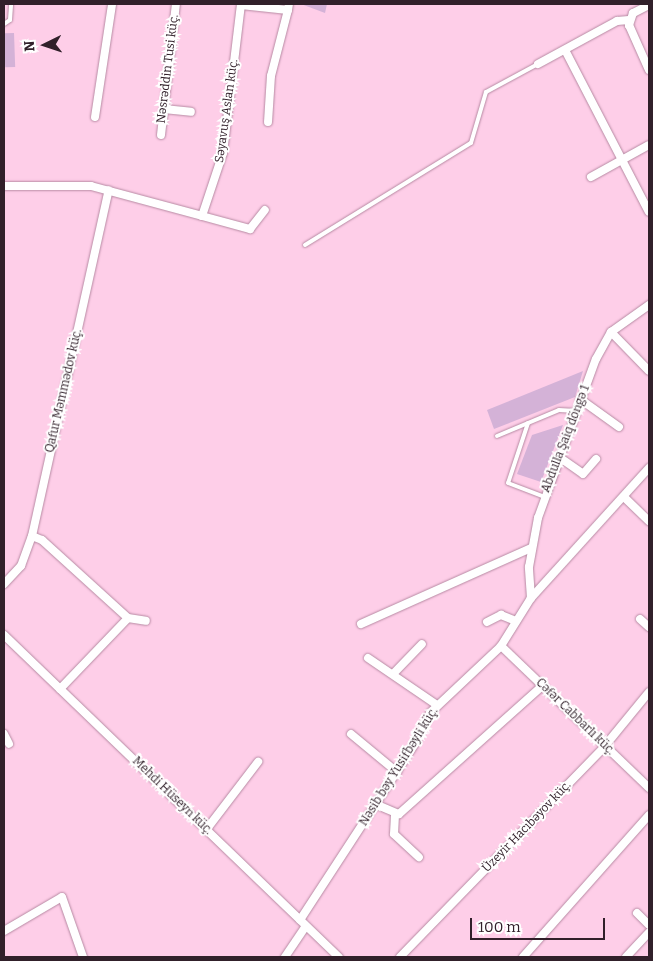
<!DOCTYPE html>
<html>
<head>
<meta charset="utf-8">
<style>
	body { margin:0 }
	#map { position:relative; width:653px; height:961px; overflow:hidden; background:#fecee8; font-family:Bitter,serif }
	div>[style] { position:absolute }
	.building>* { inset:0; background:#d4b2d7; transform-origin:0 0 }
	.roads { filter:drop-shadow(0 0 1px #b78aa3) drop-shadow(0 0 1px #b78aa3) }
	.service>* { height:4px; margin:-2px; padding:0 2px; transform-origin:2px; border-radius:2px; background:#fff }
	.minor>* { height:8px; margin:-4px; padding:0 4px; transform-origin:4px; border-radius:4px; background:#fff }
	span { translate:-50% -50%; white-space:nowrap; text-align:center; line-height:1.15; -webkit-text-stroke:4px #fff; paint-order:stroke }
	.street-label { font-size:12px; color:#31202a }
	.frame { position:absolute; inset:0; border:5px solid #31202a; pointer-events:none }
	.north { position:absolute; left:20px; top:20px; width:50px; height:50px; -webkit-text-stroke:4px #fff; paint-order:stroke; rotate:266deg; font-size:14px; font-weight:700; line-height:20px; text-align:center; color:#31202a }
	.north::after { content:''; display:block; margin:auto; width:18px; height:22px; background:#31202a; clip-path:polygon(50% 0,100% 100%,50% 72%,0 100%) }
	.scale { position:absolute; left:470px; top:918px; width:135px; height:22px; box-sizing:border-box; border:2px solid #31202a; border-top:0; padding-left:6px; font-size:15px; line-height:18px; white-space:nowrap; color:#31202a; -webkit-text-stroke:4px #fff; paint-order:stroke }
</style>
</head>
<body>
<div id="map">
	<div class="building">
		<i style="clip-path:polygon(301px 4px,327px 4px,325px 13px)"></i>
		<i style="left:14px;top:33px;width:34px;height:10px;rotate:88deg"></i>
		<i style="clip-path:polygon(583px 371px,575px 397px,494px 429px,487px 410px)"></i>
		<i style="clip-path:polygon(563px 425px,541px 482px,517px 474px,532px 435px)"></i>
	</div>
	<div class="roads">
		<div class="service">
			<i style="left:4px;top:24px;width:7px;rotate:-34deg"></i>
			<i style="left:10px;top:20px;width:16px;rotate:-86deg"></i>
			<i style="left:305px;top:245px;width:195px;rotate:-31.6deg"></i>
			<i style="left:471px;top:143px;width:53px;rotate:-73.6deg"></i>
			<i style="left:486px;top:92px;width:59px;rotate:-28.3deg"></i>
			<i style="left:528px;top:423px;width:63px;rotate:108.4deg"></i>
			<i style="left:508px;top:483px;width:39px;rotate:21deg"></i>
			<i style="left:497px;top:436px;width:67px;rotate:-22.8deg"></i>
			<i style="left:559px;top:410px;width:17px;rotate:3deg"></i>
		</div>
		<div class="minor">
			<i style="left:649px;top:5px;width:18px;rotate:153deg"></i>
			<i style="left:633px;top:13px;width:13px;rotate:108deg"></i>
			<i style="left:629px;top:25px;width:49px;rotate:66deg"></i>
			<i style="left:565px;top:50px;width:182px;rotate:62.6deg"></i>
			<i style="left:538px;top:64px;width:90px;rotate:-28.6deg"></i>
			<i style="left:617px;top:21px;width:12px;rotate:-5deg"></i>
			<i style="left:164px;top:109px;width:27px;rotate:6deg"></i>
			<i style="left:95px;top:117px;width:114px;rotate:-81.4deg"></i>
			<i style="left:268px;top:122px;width:46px;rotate:-86.3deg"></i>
			<i style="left:271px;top:76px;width:68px;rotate:-75.6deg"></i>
			<i style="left:161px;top:135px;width:132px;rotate:-83.5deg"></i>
			<i style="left:591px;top:177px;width:66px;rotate:-28.9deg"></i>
			<i style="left:4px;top:186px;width:87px"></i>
			<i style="left:91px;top:186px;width:115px;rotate:15.1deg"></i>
			<i style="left:202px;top:216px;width:66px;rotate:-71.6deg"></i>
			<i style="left:223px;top:153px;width:149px;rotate:-83.1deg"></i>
			<i style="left:241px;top:5px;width:47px;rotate:6.1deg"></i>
			<i style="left:288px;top:10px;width:6px;rotate:-81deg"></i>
			<i style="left:202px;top:216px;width:50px;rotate:15.2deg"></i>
			<i style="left:250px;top:229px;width:24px;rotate:-52deg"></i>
			<i style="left:611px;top:332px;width:54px;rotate:45.7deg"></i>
			<i style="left:580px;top:399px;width:48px;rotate:35.7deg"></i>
			<i style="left:559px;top:457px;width:29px;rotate:35deg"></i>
			<i style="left:583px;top:474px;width:20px;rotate:-49deg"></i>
			<i style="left:624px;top:497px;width:35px;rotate:44deg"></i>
			<i style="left:32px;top:536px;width:11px;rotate:22deg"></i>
			<i style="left:42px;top:540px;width:116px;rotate:42.2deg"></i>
			<i style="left:128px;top:618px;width:18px;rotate:9deg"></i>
			<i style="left:4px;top:584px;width:25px;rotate:-47deg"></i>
			<i style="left:21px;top:566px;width:32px;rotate:-70deg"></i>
			<i style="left:32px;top:536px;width:354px;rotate:-77.5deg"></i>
			<i style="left:531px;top:598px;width:31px;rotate:-94deg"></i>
			<i style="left:529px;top:567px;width:50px;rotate:-79.6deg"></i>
			<i style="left:538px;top:518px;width:169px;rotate:-70deg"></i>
			<i style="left:596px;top:359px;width:31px;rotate:-61deg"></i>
			<i style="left:611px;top:332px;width:47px;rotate:-35.4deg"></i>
			<i style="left:640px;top:619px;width:12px;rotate:42deg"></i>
			<i style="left:487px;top:622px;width:16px;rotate:-27deg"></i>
			<i style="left:501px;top:615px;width:16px;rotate:22deg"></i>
			<i style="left:361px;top:624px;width:186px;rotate:-24.1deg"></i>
			<i style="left:4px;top:635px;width:465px;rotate:43.9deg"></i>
			<i style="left:501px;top:646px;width:205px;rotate:43.8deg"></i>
			<i style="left:368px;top:658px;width:83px;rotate:34.3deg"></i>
			<i style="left:394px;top:673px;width:40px;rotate:-46deg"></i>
			<i style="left:60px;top:689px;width:98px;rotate:-46.2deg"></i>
			<i style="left:4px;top:734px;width:11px;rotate:63deg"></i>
			<i style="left:351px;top:734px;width:60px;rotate:39.6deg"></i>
			<i style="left:375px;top:804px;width:26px;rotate:23deg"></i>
			<i style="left:399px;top:814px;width:192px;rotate:-41.8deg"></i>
			<i style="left:395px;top:815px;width:19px;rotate:93deg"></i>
			<i style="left:394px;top:834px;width:34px;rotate:43deg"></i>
			<i style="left:206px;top:830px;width:86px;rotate:-52.6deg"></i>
			<i style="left:637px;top:913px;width:17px;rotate:45deg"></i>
			<i style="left:300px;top:920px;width:212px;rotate:-56.9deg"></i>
			<i style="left:416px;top:742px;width:32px;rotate:-64deg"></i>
			<i style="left:430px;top:713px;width:98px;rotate:-43.3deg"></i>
			<i style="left:501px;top:646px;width:57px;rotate:-58deg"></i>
			<i style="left:531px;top:598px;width:176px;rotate:-47.8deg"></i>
			<i style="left:4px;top:931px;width:67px;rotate:-30.4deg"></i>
			<i style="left:62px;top:897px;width:64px;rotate:70.7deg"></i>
			<i style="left:285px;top:957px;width:37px;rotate:-56deg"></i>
			<i style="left:400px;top:957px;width:293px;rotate:-45.8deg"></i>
			<i style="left:604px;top:747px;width:71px;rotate:-50.7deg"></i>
			<i style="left:523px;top:957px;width:190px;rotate:-48.4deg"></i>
			<i style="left:626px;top:957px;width:34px;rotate:-47deg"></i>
		</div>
	</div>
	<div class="street-label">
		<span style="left:168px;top:69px;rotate:-83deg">Nəsrəddin Tusi küç.</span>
		<span style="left:227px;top:111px;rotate:-82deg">Səyavuş Aslan küç.</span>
		<span style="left:64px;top:391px;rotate:-77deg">Qafur Məmmədov küç.</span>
		<span style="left:566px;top:439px;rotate:-69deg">Abdulla Şaiq döngə 1</span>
		<span style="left:575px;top:717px;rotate:44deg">Cəfər Cabbarlı küç.</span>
		<span style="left:399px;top:767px;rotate:-58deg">Nəsib bəy Yusifbəyli küç.</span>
		<span style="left:172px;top:796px;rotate:44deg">Mehdi Hüseyn küç.</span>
		<span style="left:527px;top:827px;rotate:-46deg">Üzeyir Hacıbəyov küç.</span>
	</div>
	<div class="frame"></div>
	<div class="north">N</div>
	<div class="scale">100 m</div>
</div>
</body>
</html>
